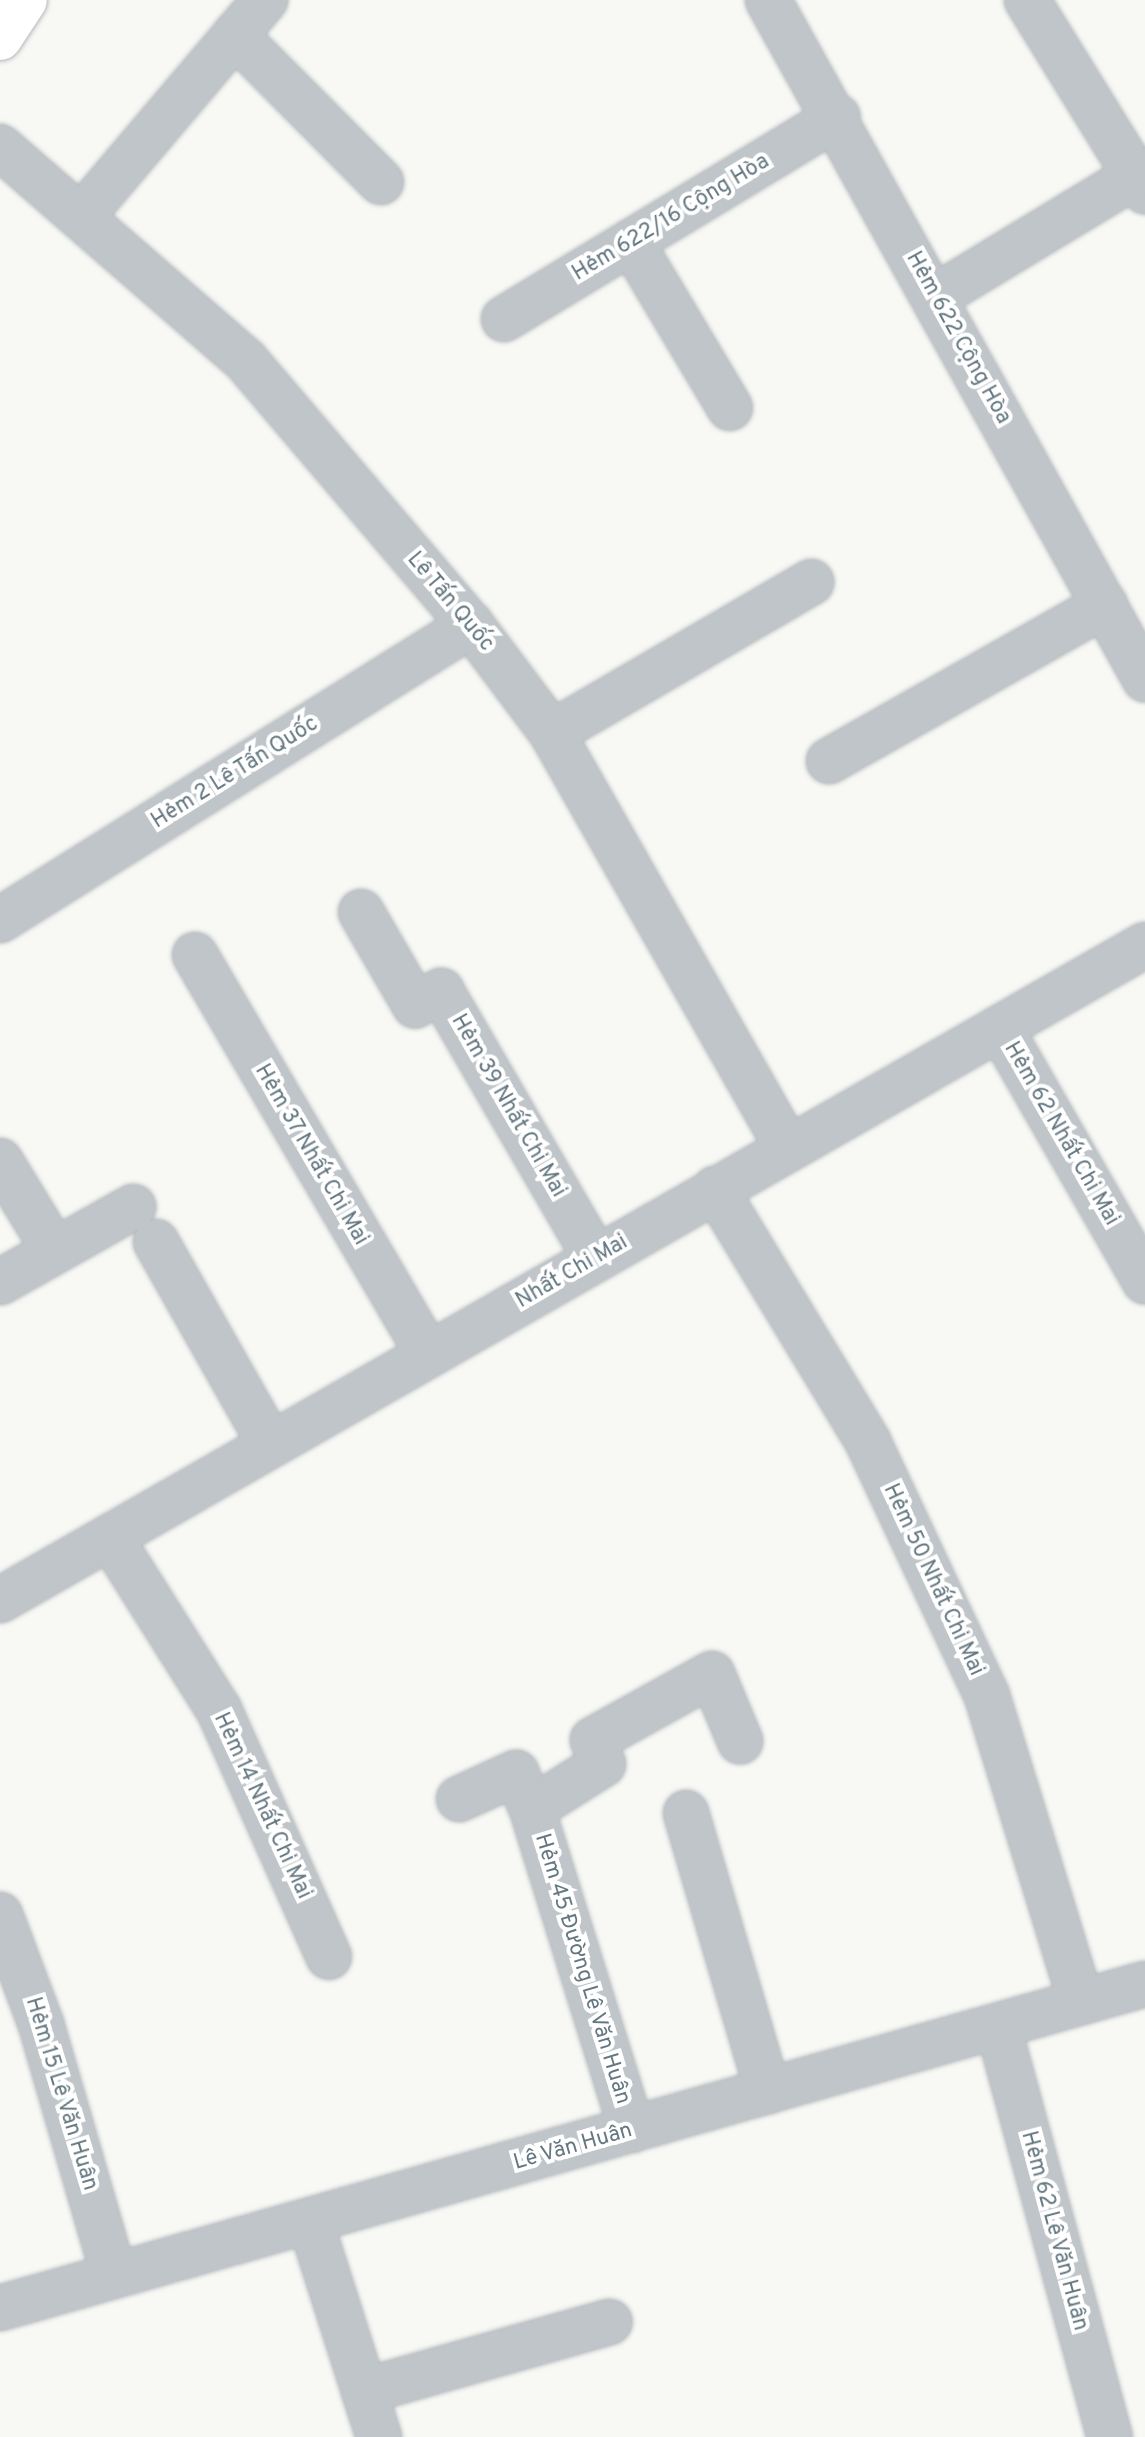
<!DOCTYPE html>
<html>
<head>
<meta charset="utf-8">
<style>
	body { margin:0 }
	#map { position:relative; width:1145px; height:2437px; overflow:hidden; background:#f8f8f5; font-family:Overpass,sans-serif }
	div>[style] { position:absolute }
	.roads { filter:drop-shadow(0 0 2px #b3b9bc) drop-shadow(0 0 2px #b3b9bc) }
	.minor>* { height:44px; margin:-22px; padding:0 22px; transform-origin:22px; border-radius:22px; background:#bfc5c8 }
	.major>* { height:44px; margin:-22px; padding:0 22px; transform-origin:22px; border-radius:22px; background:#fff }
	span { translate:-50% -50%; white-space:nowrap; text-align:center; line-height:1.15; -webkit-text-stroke:8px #fff; paint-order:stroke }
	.street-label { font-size:22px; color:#647780 }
</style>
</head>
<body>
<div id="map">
	<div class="roads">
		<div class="minor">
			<i style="left:768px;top:0;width:777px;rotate:60.96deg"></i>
			<i style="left:1027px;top:0;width:225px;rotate:58.3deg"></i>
			<i style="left:235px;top:35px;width:207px;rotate:45.2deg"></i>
			<i style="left:0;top:147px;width:326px;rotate:41deg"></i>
			<i style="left:246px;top:361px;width:347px;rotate:49.6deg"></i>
			<i style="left:471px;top:625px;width:135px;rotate:53.1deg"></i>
			<i style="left:552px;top:733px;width:476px;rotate:60.4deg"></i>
			<i style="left:81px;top:217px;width:285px;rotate:-49.7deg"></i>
			<i style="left:631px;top:242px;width:193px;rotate:59.2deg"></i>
			<i style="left:935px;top:297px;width:245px;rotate:-31.2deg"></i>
			<i style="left:504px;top:319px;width:390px;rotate:-31.2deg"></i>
			<i style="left:552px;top:733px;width:300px;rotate:-30.2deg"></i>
			<i style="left:829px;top:761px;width:317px;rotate:-29.5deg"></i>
			<i style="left:361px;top:912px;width:108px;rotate:59.9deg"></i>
			<i style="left:415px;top:1005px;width:30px;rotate:-28deg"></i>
			<i style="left:441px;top:991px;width:309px;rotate:59.9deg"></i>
			<i style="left:0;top:920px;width:556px;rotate:-32.06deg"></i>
			<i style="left:195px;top:955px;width:462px;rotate:59.7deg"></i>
			<i style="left:1000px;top:1028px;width:292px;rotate:60.2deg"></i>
			<i style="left:0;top:1161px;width:105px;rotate:58.6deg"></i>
			<i style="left:715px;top:1189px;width:296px;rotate:58.8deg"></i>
			<i style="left:868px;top:1442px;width:280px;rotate:64.9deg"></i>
			<i style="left:987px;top:1696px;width:320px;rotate:72.9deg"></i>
			<i style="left:156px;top:1242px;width:233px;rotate:60.5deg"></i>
			<i style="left:0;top:1282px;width:153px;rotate:-29.4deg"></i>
			<i style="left:110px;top:1537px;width:204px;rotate:57.8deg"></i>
			<i style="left:219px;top:1710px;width:270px;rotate:66deg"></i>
			<i style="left:0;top:1600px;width:1319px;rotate:-29.77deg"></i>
			<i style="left:459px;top:1799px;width:63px;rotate:-24.5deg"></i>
			<i style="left:516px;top:1773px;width:39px;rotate:66deg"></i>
			<i style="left:686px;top:1813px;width:290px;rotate:73.6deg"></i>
			<i style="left:0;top:1915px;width:116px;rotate:69.4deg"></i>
			<i style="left:41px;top:2024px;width:262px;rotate:73.8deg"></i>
			<i style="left:998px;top:2026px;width:426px;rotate:74.8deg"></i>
			<i style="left:632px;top:2130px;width:336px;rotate:-107.3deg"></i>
			<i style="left:532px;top:1809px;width:84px;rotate:-32.4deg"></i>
			<i style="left:603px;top:1764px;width:26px;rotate:-113deg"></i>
			<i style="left:593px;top:1740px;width:136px;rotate:-29deg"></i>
			<i style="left:712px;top:1674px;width:73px;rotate:67.3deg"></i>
			<i style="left:310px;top:2221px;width:227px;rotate:72.3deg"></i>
			<i style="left:0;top:2308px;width:1190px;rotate:-15.8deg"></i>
			<i style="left:364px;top:2391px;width:255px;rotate:-15.7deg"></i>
		</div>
		<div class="major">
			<i style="left:0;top:38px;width:45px;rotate:-56.7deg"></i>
		</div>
	</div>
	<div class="street-label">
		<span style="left:671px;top:218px;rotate:-31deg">Hẻm 622/16 Cộng Hòa</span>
		<span style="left:958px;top:338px;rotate:61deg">Hẻm 622 Cộng Hòa</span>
		<span style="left:450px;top:602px;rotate:50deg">Lê Tấn Quốc</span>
		<span style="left:235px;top:773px;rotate:-32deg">Hẻm 2 Lê Tấn Quốc</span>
		<span style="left:508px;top:1106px;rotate:60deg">Hẻm 39 Nhất Chi Mai</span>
		<span style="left:1061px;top:1134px;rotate:60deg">Hẻm 62 Nhất Chi Mai</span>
		<span style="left:311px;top:1155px;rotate:60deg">Hẻm 37 Nhất Chi Mai</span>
		<span style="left:572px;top:1272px;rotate:-30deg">Nhất Chi Mai</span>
		<span style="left:933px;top:1580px;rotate:65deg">Hẻm 50 Nhất Chi Mai</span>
		<span style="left:262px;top:1806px;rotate:65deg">Hẻm 14 Nhất Chi Mai</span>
		<span style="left:582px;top:1969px;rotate:73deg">Hẻm 45 Đường Lê Văn Huân</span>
		<span style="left:61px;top:2094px;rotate:73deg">Hẻm 15 Lê Văn Huân</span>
		<span style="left:573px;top:2147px;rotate:-16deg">Lê Văn Huân</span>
		<span style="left:1054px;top:2231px;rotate:75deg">Hẻm 62 Lê Văn Huân</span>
	</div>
</div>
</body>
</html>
